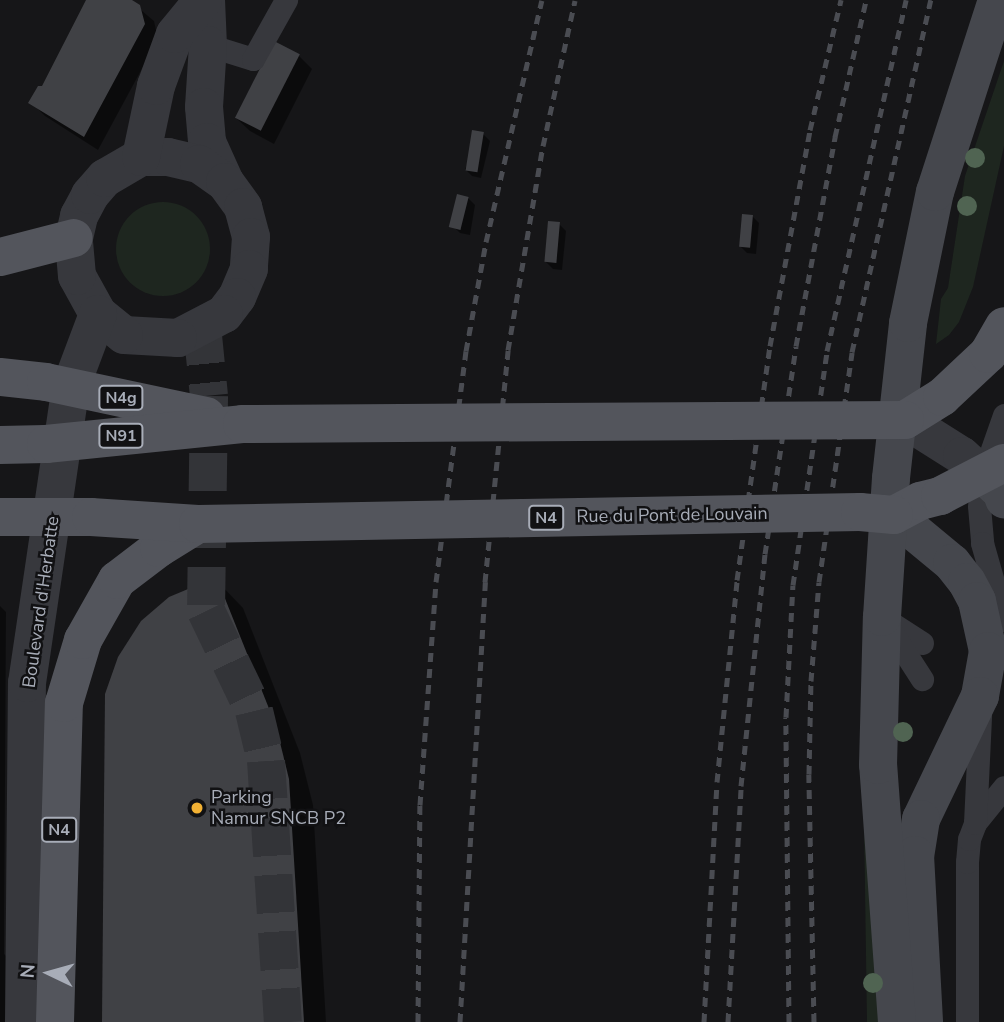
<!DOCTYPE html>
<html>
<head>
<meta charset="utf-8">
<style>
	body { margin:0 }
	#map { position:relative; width:1004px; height:1022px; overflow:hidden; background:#161618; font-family:"Nunito Sans",sans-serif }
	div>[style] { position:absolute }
	.green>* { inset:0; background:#1e261f }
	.round { border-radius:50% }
	.shadow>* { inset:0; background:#0007 }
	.building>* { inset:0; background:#404145; transform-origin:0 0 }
	.tertiary-tunnel>* { height:38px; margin-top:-19px; transform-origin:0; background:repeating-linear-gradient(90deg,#333438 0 38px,transparent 0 57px) }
	.service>* { height:23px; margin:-11.5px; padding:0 11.5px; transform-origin:11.5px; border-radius:11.5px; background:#37383d }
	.tertiary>* { height:38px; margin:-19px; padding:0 19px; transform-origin:19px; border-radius:19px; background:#37383d }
	.secondary>* { height:38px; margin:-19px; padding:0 19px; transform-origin:19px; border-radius:19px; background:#45474d }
	.primary>* { height:38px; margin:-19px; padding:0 19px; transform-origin:19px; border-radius:19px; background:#53555c }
	.rail>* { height:5px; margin-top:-2.5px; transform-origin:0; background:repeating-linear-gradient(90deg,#4a4c52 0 9px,transparent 0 16px) }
	.primary-bridge>* { height:38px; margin:-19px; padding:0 19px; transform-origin:19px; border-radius:19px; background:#53555c }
	.trees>* { width:20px; height:20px; margin:-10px; border-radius:50%; background:#506452 }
	.dots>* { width:19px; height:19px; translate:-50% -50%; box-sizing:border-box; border:4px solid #111113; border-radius:50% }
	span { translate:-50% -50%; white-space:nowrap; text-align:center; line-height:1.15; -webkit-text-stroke:5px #111113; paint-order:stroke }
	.shield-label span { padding:2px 5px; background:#111113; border:2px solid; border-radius:5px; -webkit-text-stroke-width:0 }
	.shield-label { font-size:16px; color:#a8adb8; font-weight:700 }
	.street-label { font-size:18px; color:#a8adb8 }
	.poi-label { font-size:18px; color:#a8adb8 }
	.left { translate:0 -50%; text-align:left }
	.north { position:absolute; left:14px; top:938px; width:70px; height:70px; -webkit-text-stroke:5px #111113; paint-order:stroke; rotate:275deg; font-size:19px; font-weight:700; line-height:28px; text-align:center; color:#a8adb8 }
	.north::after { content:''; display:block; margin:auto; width:24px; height:32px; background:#a8adb8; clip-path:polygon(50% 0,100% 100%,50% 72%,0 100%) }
</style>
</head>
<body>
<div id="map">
	<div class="green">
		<i style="clip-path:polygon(1004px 61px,1004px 146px,973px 287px,959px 322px,949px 335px,936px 344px,941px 299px,948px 288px,965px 176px)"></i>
		<i class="round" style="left:116px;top:202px;width:94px;height:94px"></i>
		<i style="clip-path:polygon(864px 820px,883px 1022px,867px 1022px)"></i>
	</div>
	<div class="shadow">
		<i style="clip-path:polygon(88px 0,129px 0,154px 21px,158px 39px,98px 150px,45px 116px,31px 102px,43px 88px)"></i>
		<i style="clip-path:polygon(298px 55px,312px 69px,274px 144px,250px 131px,235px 117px)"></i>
		<i style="clip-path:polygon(483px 134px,490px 141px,481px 178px,472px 176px,465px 169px)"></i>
		<i style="clip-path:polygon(468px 198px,475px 205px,470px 235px,460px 233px,453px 226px)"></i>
		<i style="clip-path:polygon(752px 216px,759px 223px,756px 254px,747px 253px,740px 246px)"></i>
		<i style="clip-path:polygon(559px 224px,566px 231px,562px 270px,553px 269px,546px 262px)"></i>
		<i style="clip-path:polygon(218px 582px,243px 608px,300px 753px,313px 805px,326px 1022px,104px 1022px)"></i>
		<i style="clip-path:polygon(0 606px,6px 612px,4px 954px,24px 974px,23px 1022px,0 1022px)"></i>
	</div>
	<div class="building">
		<i style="clip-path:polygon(86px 0,132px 0,140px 5px,145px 24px,84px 137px,28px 103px,38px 86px,42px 86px)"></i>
		<i style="left:274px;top:41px;width:29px;height:86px;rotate:27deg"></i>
		<i style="left:472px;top:130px;width:12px;height:41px;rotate:9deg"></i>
		<i style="left:457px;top:194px;width:12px;height:34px;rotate:14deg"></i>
		<i style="left:742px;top:214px;width:11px;height:33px;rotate:5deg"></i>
		<i style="left:548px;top:221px;width:12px;height:41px;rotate:5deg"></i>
		<i style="clip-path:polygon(218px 581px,276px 726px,289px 779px,304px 1022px,102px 1022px,105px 694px,118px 657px,141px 621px,169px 597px,200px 584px)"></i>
	</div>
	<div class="tertiary-tunnel">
		<i style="left:202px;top:326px;width:70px;rotate:84.3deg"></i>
		<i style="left:209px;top:396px;width:215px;rotate:90.8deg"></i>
		<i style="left:206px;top:611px;width:111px;rotate:64.4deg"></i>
		<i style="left:254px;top:711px;width:51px;rotate:76.5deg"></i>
		<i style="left:266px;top:761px;width:262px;rotate:86.3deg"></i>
	</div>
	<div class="service">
		<i style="left:208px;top:45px;width:47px;rotate:17.3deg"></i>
		<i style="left:253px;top:59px;width:68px;rotate:-60.8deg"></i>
		<i style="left:1004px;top:415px;width:64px;rotate:109.3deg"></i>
		<i style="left:983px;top:475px;width:31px;rotate:97deg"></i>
		<i style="left:979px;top:506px;width:37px;rotate:85deg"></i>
		<i style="left:982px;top:543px;width:80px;rotate:74.1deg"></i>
		<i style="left:922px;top:643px;width:48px;rotate:-147deg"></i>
		<i style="left:882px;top:617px;width:74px;rotate:57.2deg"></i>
		<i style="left:975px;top:823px;width:46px;rotate:-51.1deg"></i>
		<i style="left:967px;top:1022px;width:160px;rotate:-90deg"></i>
		<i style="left:967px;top:862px;width:23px;rotate:-85deg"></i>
		<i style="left:969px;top:839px;width:17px;rotate:-69deg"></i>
		<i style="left:975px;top:823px;width:108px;rotate:-87.3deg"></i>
	</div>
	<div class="tertiary">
		<i style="left:206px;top:0;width:45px;rotate:87.5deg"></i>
		<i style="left:208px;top:45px;width:62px;rotate:93.7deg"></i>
		<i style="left:204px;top:107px;width:35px;rotate:85deg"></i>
		<i style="left:207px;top:142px;width:44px;rotate:65.8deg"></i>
		<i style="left:141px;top:157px;width:27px"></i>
		<i style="left:168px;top:157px;width:32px;rotate:13deg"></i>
		<i style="left:199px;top:164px;width:32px;rotate:35deg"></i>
		<i style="left:225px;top:182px;width:31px;rotate:54deg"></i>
		<i style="left:243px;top:207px;width:31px;rotate:75deg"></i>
		<i style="left:251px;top:237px;width:32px;rotate:94deg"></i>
		<i style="left:249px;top:269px;width:30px;rotate:113deg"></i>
		<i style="left:237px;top:297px;width:21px;rotate:127deg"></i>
		<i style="left:224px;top:314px;width:52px;rotate:152.4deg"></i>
		<i style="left:178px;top:338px;width:54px;rotate:-176.8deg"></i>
		<i style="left:124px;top:335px;width:33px;rotate:-141deg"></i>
		<i style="left:98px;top:314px;width:43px;rotate:-118.9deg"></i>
		<i style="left:77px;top:276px;width:38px;rotate:-95deg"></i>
		<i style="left:74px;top:238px;width:23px;rotate:-77deg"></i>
		<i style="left:79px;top:216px;width:24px;rotate:-62deg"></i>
		<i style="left:90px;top:195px;width:23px;rotate:-49deg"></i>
		<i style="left:105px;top:178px;width:42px;rotate:-30.3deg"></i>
		<i style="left:141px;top:157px;width:73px;rotate:-78.1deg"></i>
		<i style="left:156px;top:86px;width:55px;rotate:-69.9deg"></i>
		<i style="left:175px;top:34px;width:44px;rotate:-50.5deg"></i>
		<i style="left:905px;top:420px;width:67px;rotate:32.3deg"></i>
		<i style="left:962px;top:456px;width:28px;rotate:42deg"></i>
		<i style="left:24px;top:1022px;width:339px;rotate:-89.5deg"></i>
		<i style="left:27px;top:683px;width:300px;rotate:-81.6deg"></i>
		<i style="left:71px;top:386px;width:77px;rotate:-69.4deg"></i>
	</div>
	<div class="secondary">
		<i style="left:983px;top:475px;width:24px;rotate:42deg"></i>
		<i style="left:1001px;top:491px;width:9px;rotate:69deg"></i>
		<i style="left:894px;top:515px;width:75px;rotate:39.6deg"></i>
		<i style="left:952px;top:563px;width:24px;rotate:52deg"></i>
		<i style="left:967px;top:582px;width:21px;rotate:62deg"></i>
		<i style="left:977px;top:601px;width:51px;rotate:77.6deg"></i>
		<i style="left:988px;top:651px;width:46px;rotate:100.1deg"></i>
		<i style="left:980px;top:696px;width:136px;rotate:115.6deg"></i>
		<i style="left:921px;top:819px;width:36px;rotate:99deg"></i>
		<i style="left:915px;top:855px;width:167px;rotate:86.9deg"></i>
		<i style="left:897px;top:1022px;width:258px;rotate:-94.2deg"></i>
		<i style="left:878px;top:765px;width:148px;rotate:-88.5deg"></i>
		<i style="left:882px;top:617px;width:139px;rotate:-86.3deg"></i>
		<i style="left:891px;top:478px;width:156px;rotate:-83.7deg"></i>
		<i style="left:908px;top:323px;width:134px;rotate:-78.4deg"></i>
		<i style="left:935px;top:192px;width:202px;rotate:-72.1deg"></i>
	</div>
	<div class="primary">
		<i style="left:0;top:257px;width:76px;rotate:-14.4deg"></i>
		<i style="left:905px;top:420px;width:44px;rotate:-31.9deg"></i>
		<i style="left:942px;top:397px;width:63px;rotate:-43.1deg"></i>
		<i style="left:988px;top:354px;width:32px;rotate:-60deg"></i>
		<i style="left:894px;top:515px;width:30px;rotate:-28deg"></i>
		<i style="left:920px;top:501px;width:21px;rotate:-14deg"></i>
		<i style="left:940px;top:496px;width:72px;rotate:-27.3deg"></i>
		<i style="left:55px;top:1022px;width:319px;rotate:-88.4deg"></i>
		<i style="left:64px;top:703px;width:66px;rotate:-73.2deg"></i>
		<i style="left:83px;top:640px;width:69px;rotate:-60.5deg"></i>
		<i style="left:117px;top:580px;width:53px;rotate:-37.3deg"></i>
		<i style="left:159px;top:548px;width:46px;rotate:-31.6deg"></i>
	</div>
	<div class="rail">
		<i style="left:418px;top:1022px;width:217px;rotate:-89.5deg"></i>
		<i style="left:420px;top:805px;width:224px;rotate:-85.9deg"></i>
		<i style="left:436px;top:582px;width:233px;rotate:-82.6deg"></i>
		<i style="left:466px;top:351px;width:111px;rotate:-79.6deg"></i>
		<i style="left:486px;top:242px;width:248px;rotate:-77deg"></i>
		<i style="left:460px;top:1022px;width:441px;rotate:-86.7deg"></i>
		<i style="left:485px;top:582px;width:233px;rotate:-84.3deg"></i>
		<i style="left:508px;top:350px;width:207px;rotate:-80.3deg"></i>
		<i style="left:543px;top:146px;width:149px;rotate:-77.6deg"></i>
		<i style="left:704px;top:1022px;width:240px;rotate:-86.9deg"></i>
		<i style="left:717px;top:782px;width:203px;rotate:-84.3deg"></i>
		<i style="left:737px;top:580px;width:236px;rotate:-82deg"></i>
		<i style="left:770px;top:346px;width:220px;rotate:-79.5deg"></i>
		<i style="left:810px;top:130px;width:134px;rotate:-76.6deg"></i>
		<i style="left:728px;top:1022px;width:236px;rotate:-86.8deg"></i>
		<i style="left:741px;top:786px;width:233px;rotate:-84.1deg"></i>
		<i style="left:765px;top:554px;width:210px;rotate:-81.5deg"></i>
		<i style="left:796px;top:346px;width:213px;rotate:-79.4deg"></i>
		<i style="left:835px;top:137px;width:140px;rotate:-77.2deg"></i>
		<i style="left:789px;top:1022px;width:305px;rotate:-90.6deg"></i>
		<i style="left:786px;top:717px;width:132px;rotate:-87deg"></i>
		<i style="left:793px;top:585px;width:236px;rotate:-81.7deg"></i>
		<i style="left:827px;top:351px;width:360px;rotate:-77.3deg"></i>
		<i style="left:814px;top:1022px;width:248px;rotate:-91.2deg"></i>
		<i style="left:809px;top:774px;width:93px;rotate:-88.8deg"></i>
		<i style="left:811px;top:681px;width:99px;rotate:-85.4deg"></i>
		<i style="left:819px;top:582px;width:232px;rotate:-81.8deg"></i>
		<i style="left:852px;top:352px;width:361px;rotate:-77.4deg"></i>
	</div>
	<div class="primary-bridge">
		<i style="left:0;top:377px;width:46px;rotate:6.2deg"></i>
		<i style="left:46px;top:382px;width:164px;rotate:12deg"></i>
		<i style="left:0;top:445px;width:46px;rotate:-1.2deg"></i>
		<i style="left:46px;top:444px;width:197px;rotate:-5.8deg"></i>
		<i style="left:242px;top:424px;width:663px;rotate:-0.35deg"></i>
		<i style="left:0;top:517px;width:91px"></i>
		<i style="left:91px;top:517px;width:107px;rotate:3.7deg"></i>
		<i style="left:198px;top:524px;width:662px;rotate:-1.04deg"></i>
		<i style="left:860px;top:512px;width:34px;rotate:5deg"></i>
	</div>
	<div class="trees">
		<i style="left:975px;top:158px"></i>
		<i style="left:967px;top:206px"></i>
		<i style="left:903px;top:732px"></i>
		<i style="left:873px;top:983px"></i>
	</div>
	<div class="dots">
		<i style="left:197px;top:808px;background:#f2b134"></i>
	</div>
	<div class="shield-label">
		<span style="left:121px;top:398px">N4g</span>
		<span style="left:121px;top:436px">N91</span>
		<span style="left:546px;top:518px">N4</span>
		<span style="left:59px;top:830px">N4</span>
	</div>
	<div class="street-label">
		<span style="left:672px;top:515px;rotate:-1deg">Rue du Pont de Louvain</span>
		<span style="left:41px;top:602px;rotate:-82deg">Boulevard d'Herbatte</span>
	</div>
	<div class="poi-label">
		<span class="left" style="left:211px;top:808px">Parking<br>Namur SNCB P2</span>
	</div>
	<div class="north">N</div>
</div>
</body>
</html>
